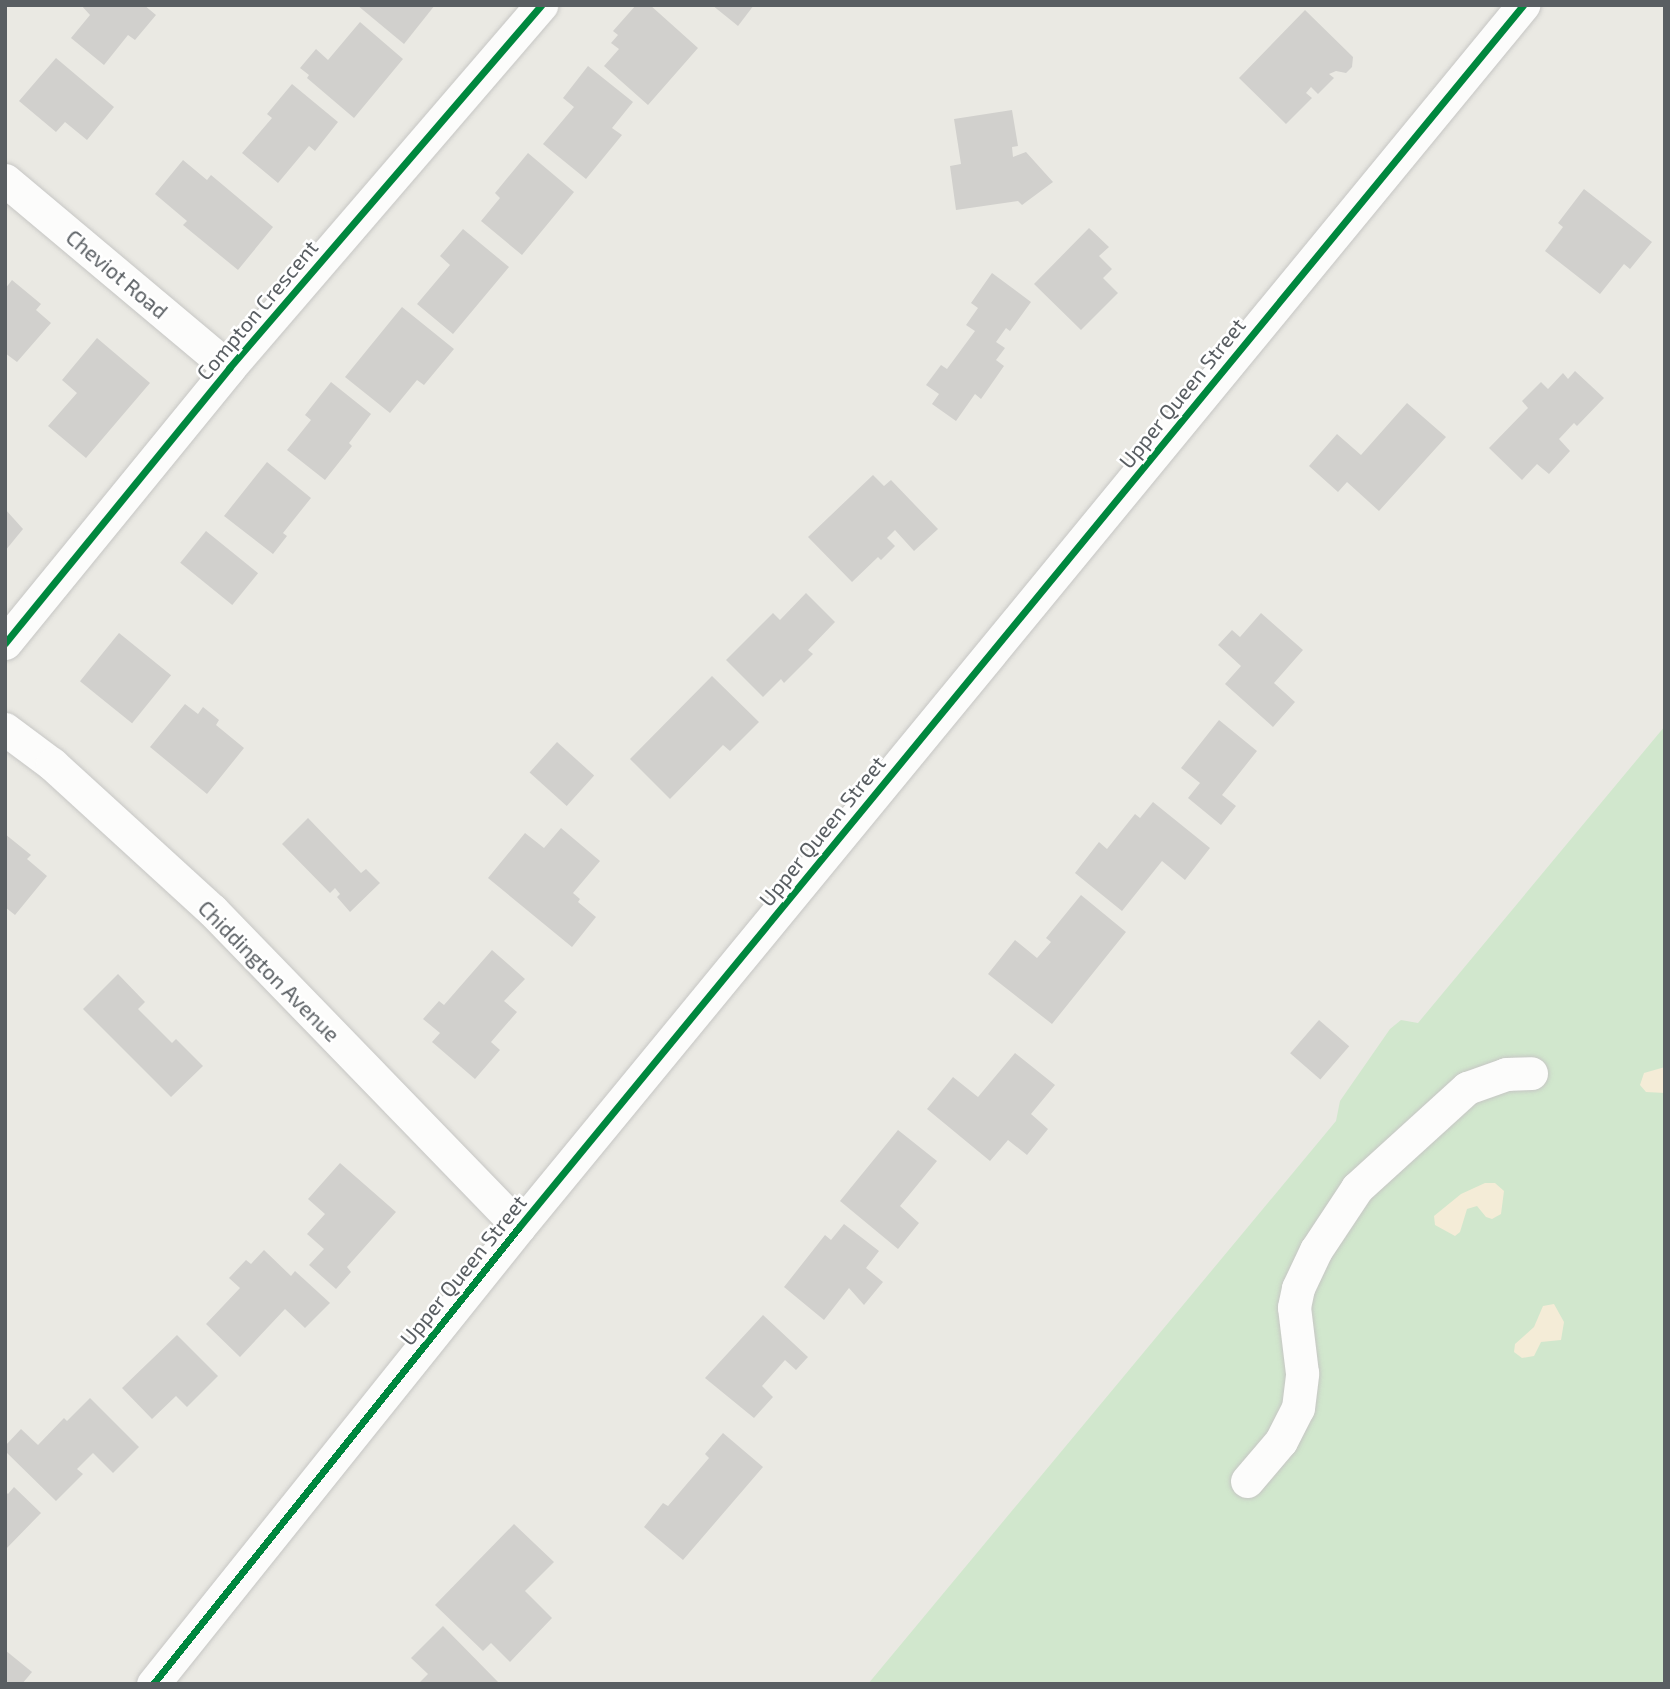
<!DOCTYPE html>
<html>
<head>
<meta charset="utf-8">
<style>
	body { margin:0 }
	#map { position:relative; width:1670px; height:1689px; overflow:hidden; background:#eae9e3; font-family:"Exo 2",sans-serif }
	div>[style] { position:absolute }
	.green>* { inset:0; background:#d1e7cd }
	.sand>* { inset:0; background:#f4ecd7 }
	.building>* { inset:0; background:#d1d0cd; transform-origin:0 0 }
	.roads { filter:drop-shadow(0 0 2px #c6c6c4) drop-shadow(0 0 2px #c6c6c4) }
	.minor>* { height:33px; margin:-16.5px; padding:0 16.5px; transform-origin:16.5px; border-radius:16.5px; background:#fcfcfb }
	.cycleway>* { height:7px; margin:-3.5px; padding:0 3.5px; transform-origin:3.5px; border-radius:3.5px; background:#00873e }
	span { translate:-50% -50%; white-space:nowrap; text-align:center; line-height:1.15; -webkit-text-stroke:5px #fff; paint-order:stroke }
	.street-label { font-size:21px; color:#595e62 }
	.frame { position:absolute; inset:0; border:7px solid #595e62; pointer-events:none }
</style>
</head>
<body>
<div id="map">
	<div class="green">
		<i style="clip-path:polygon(1665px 726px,1665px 1684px,868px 1684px,1336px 1121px,1340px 1101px,1390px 1029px,1401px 1020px,1418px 1023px)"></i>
	</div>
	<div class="sand">
		<i style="clip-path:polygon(1665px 1067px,1665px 1093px,1646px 1092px,1640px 1085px,1644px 1073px)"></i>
		<i style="clip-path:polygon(1485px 1183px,1495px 1183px,1504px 1191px,1501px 1214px,1492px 1219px,1486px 1217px,1477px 1206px,1467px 1209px,1460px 1232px,1455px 1236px,1435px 1225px,1434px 1216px,1461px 1194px)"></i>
		<i style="clip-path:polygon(1554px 1304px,1564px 1322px,1561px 1340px,1541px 1342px,1534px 1356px,1522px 1358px,1514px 1352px,1515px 1344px,1534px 1327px,1543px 1306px)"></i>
	</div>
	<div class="building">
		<i style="clip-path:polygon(81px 5px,144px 5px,156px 15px,135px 40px,128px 35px,104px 65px,71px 38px,90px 15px)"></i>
		<i style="clip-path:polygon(357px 5px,435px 5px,404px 44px)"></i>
		<i style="clip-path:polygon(636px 5px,650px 5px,698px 48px,648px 105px,604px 66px,619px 49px,611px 43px,618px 35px,613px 31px)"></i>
		<i style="clip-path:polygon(712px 5px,754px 5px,738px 26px)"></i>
		<i style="clip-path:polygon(1305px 10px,1353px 57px,1352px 67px,1346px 73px,1336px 71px,1329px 74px,1334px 78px,1318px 94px,1311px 87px,1306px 93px,1312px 98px,1286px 124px,1239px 78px)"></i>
		<i style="clip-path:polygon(360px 22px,403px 59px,354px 118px,307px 78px,309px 75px,300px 68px,316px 49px,328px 60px)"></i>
		<i style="clip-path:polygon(56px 58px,114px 107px,87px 140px,65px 122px,56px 132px,19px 101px)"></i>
		<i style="clip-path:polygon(588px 66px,633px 102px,612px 128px,622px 135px,586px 179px,543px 144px,574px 107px,563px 98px)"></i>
		<i style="clip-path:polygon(292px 84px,338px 122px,315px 151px,309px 146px,278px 183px,242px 153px,272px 118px,267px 114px)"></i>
		<i style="clip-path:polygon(1012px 110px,1018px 146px,1012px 147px,1013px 157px,1026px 152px,1053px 182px,1022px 205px,1018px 201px,956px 210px,950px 166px,961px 164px,954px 119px)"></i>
		<i style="clip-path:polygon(528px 153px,574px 192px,522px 255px,481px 221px,500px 198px,495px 193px)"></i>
		<i style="clip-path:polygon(183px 160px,207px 180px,211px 175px,273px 227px,238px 270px,183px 225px,187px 221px,155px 194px)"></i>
		<i style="clip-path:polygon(1584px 189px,1652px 242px,1630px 269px,1624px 264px,1600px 294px,1545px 251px,1563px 227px,1558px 223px)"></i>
		<i style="clip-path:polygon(1089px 228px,1109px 247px,1099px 256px,1112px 269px,1103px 278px,1118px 293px,1081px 330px,1034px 284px)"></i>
		<i style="clip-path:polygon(463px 229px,509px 267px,453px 334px,417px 304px,450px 265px,440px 256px)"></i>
		<i style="clip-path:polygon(992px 273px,1031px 302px,1010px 331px,1006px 328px,996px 342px,1005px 348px,996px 360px,1004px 366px,981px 399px,975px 394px,956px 421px,932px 404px,939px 394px,926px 385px,941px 365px,947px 369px,975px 331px,966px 325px,978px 308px,971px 303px)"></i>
		<i style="clip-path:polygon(12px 280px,41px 304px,36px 310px,51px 323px,17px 362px,5px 353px,5px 289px)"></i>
		<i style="clip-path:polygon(402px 307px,454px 349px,424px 385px,417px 380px,390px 413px,345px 377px)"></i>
		<i style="clip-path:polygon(97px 338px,150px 383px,86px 458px,48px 426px,77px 393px,62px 380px)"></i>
		<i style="clip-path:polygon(1575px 371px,1604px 398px,1577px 426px,1574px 423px,1559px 439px,1570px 451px,1549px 474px,1537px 464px,1522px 480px,1489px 448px,1528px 408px,1522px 401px,1541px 382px,1548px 389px,1563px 373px,1568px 379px)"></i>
		<i style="clip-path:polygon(331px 382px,371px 414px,349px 443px,352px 446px,325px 480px,287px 450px,311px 420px,305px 415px)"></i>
		<i style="clip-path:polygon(1407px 403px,1446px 437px,1379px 511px,1347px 482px,1338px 492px,1309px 466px,1337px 434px,1361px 455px)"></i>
		<i style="clip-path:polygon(267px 462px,311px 498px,283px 533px,287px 536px,273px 554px,224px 516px)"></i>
		<i style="clip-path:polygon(873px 475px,884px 486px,891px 480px,938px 529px,914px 551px,895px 530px,887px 538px,895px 546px,881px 560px,878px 557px,852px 582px,808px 537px)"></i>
		<i style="clip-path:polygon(5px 509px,23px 529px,5px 551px)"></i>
		<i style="left:206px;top:531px;width:67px;height:41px;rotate:39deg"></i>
		<i style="clip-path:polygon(806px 593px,835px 622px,808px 650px,813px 654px,784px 683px,781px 679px,763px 697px,726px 660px,773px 613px,780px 620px)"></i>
		<i style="clip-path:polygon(1261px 613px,1303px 650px,1274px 683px,1295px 702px,1273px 727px,1225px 684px,1241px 666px,1218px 645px,1232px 630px,1240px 637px)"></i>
		<i style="left:119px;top:633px;width:67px;height:62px;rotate:39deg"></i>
		<i style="clip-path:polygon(712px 676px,759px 722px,730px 751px,723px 745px,670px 799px,630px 759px)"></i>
		<i style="clip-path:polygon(185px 704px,198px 714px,203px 707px,219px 720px,216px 725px,244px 748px,207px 794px,150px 747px)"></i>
		<i style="clip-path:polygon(1219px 720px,1257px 751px,1222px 795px,1236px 806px,1221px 825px,1188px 798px,1200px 783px,1181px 768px)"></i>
		<i style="left:557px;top:742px;width:50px;height:41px;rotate:42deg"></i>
		<i style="clip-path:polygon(1153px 802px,1210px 848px,1185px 880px,1162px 861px,1122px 911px,1075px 873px,1099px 842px,1107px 849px,1135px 814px,1140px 818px)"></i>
		<i style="clip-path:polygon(308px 818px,361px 873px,366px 869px,380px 883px,350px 912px,337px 897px,340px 894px,335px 888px,330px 893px,282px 844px)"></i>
		<i style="clip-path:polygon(561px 828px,600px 861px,573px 893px,580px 899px,578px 902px,596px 917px,572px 947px,488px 878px,525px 833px,544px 848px)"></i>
		<i style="clip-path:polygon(5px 834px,31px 855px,27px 859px,47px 876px,15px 915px,5px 907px)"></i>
		<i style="clip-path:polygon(1081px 895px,1126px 932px,1052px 1024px,988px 974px,1015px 940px,1037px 958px,1051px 942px,1046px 938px)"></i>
		<i style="clip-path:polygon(492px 950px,525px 979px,504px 1001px,517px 1012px,491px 1042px,500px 1050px,475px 1079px,432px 1042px,440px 1033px,423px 1019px,439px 1001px,444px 1005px)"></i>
		<i style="clip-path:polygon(118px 974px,145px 1002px,138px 1009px,172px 1043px,176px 1039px,203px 1066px,171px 1097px,83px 1009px)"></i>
		<i style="left:1319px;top:1020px;width:40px;height:44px;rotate:41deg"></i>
		<i style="clip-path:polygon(1015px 1053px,1055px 1085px,1031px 1114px,1048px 1129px,1027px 1155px,1008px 1140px,990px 1161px,927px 1109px,953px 1077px,978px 1097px)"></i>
		<i style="clip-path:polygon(898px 1130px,937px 1161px,900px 1206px,919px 1223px,898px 1249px,840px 1201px)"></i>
		<i style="clip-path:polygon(340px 1163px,396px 1212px,347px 1267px,351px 1272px,336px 1289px,309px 1265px,324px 1249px,307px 1234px,325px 1214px,308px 1199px)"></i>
		<i style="clip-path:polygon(844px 1224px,879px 1251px,866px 1268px,883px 1282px,864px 1305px,849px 1288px,824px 1320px,784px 1287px,825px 1235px,831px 1240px)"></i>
		<i style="clip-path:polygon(264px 1250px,291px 1276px,295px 1271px,330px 1303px,305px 1328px,285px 1309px,240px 1357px,206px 1324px,240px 1288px,229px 1278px,246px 1260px,251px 1264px)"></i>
		<i style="clip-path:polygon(763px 1315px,808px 1357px,796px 1370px,785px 1360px,762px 1386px,773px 1397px,754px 1418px,705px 1378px)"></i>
		<i style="clip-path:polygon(177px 1335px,218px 1376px,187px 1407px,176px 1396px,152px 1419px,122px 1388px)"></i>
		<i style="clip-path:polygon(90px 1398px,139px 1447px,113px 1473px,93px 1453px,77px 1469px,83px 1474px,56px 1501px,5px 1451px,5px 1446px,21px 1429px,38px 1445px,64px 1418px,67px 1421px)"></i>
		<i style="clip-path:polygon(723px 1433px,763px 1467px,683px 1560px,644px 1527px,663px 1503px,668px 1506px,709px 1458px,705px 1454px)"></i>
		<i style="clip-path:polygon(14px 1487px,41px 1513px,5px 1550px,5px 1491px,8px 1494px)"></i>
		<i style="clip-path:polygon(514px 1524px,554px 1562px,525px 1591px,552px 1618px,510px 1662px,491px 1643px,483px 1651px,435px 1605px)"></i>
		<i style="clip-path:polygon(443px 1626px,500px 1684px,418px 1684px,428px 1674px,411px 1658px)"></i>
		<i style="clip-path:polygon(5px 1650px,32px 1672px,22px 1684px,5px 1684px)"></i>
	</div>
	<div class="roads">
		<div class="minor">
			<i style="left:5px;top:180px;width:292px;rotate:40deg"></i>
			<i style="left:5px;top:643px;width:355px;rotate:-50.8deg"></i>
			<i style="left:229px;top:368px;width:479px;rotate:-49.3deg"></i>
			<i style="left:5px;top:729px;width:59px;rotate:36.7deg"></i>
			<i style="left:52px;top:764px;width:217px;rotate:42.4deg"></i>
			<i style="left:212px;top:910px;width:441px;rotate:45.9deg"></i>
			<i style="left:1247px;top:1481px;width:52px;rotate:-49.6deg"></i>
			<i style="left:1281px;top:1441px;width:37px;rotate:-63deg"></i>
			<i style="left:1298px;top:1408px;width:35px;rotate:-83deg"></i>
			<i style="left:1302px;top:1373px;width:66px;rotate:-96.9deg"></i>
			<i style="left:1294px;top:1307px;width:19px;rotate:-78deg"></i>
			<i style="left:1298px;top:1288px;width:42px;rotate:-64.7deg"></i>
			<i style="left:1316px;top:1250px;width:74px;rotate:-56.5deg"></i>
			<i style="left:1357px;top:1188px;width:149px;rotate:-42.3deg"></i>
			<i style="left:1467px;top:1088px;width:41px;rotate:-19.7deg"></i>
			<i style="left:1506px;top:1074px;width:25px;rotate:-2deg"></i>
			<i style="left:153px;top:1684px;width:585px;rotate:-51.31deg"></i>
			<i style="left:519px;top:1227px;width:1582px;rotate:-50.59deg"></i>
		</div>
	</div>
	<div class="cycleway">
		<i style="left:5px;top:643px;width:355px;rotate:-50.8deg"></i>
		<i style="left:229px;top:368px;width:479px;rotate:-49.3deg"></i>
		<i style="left:153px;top:1684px;width:585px;rotate:-51.31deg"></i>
		<i style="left:519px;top:1227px;width:1582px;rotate:-50.59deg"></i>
	</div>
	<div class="street-label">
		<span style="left:117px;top:274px;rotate:40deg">Cheviot Road</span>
		<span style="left:257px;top:310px;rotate:-50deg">Compton Crescent</span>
		<span style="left:1182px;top:393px;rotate:-51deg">Upper Queen Street</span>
		<span style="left:822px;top:831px;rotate:-51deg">Upper Queen Street</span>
		<span style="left:269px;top:971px;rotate:45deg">Chiddington Avenue</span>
		<span style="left:463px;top:1270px;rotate:-51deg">Upper Queen Street</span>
	</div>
	<div class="frame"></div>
</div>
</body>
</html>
